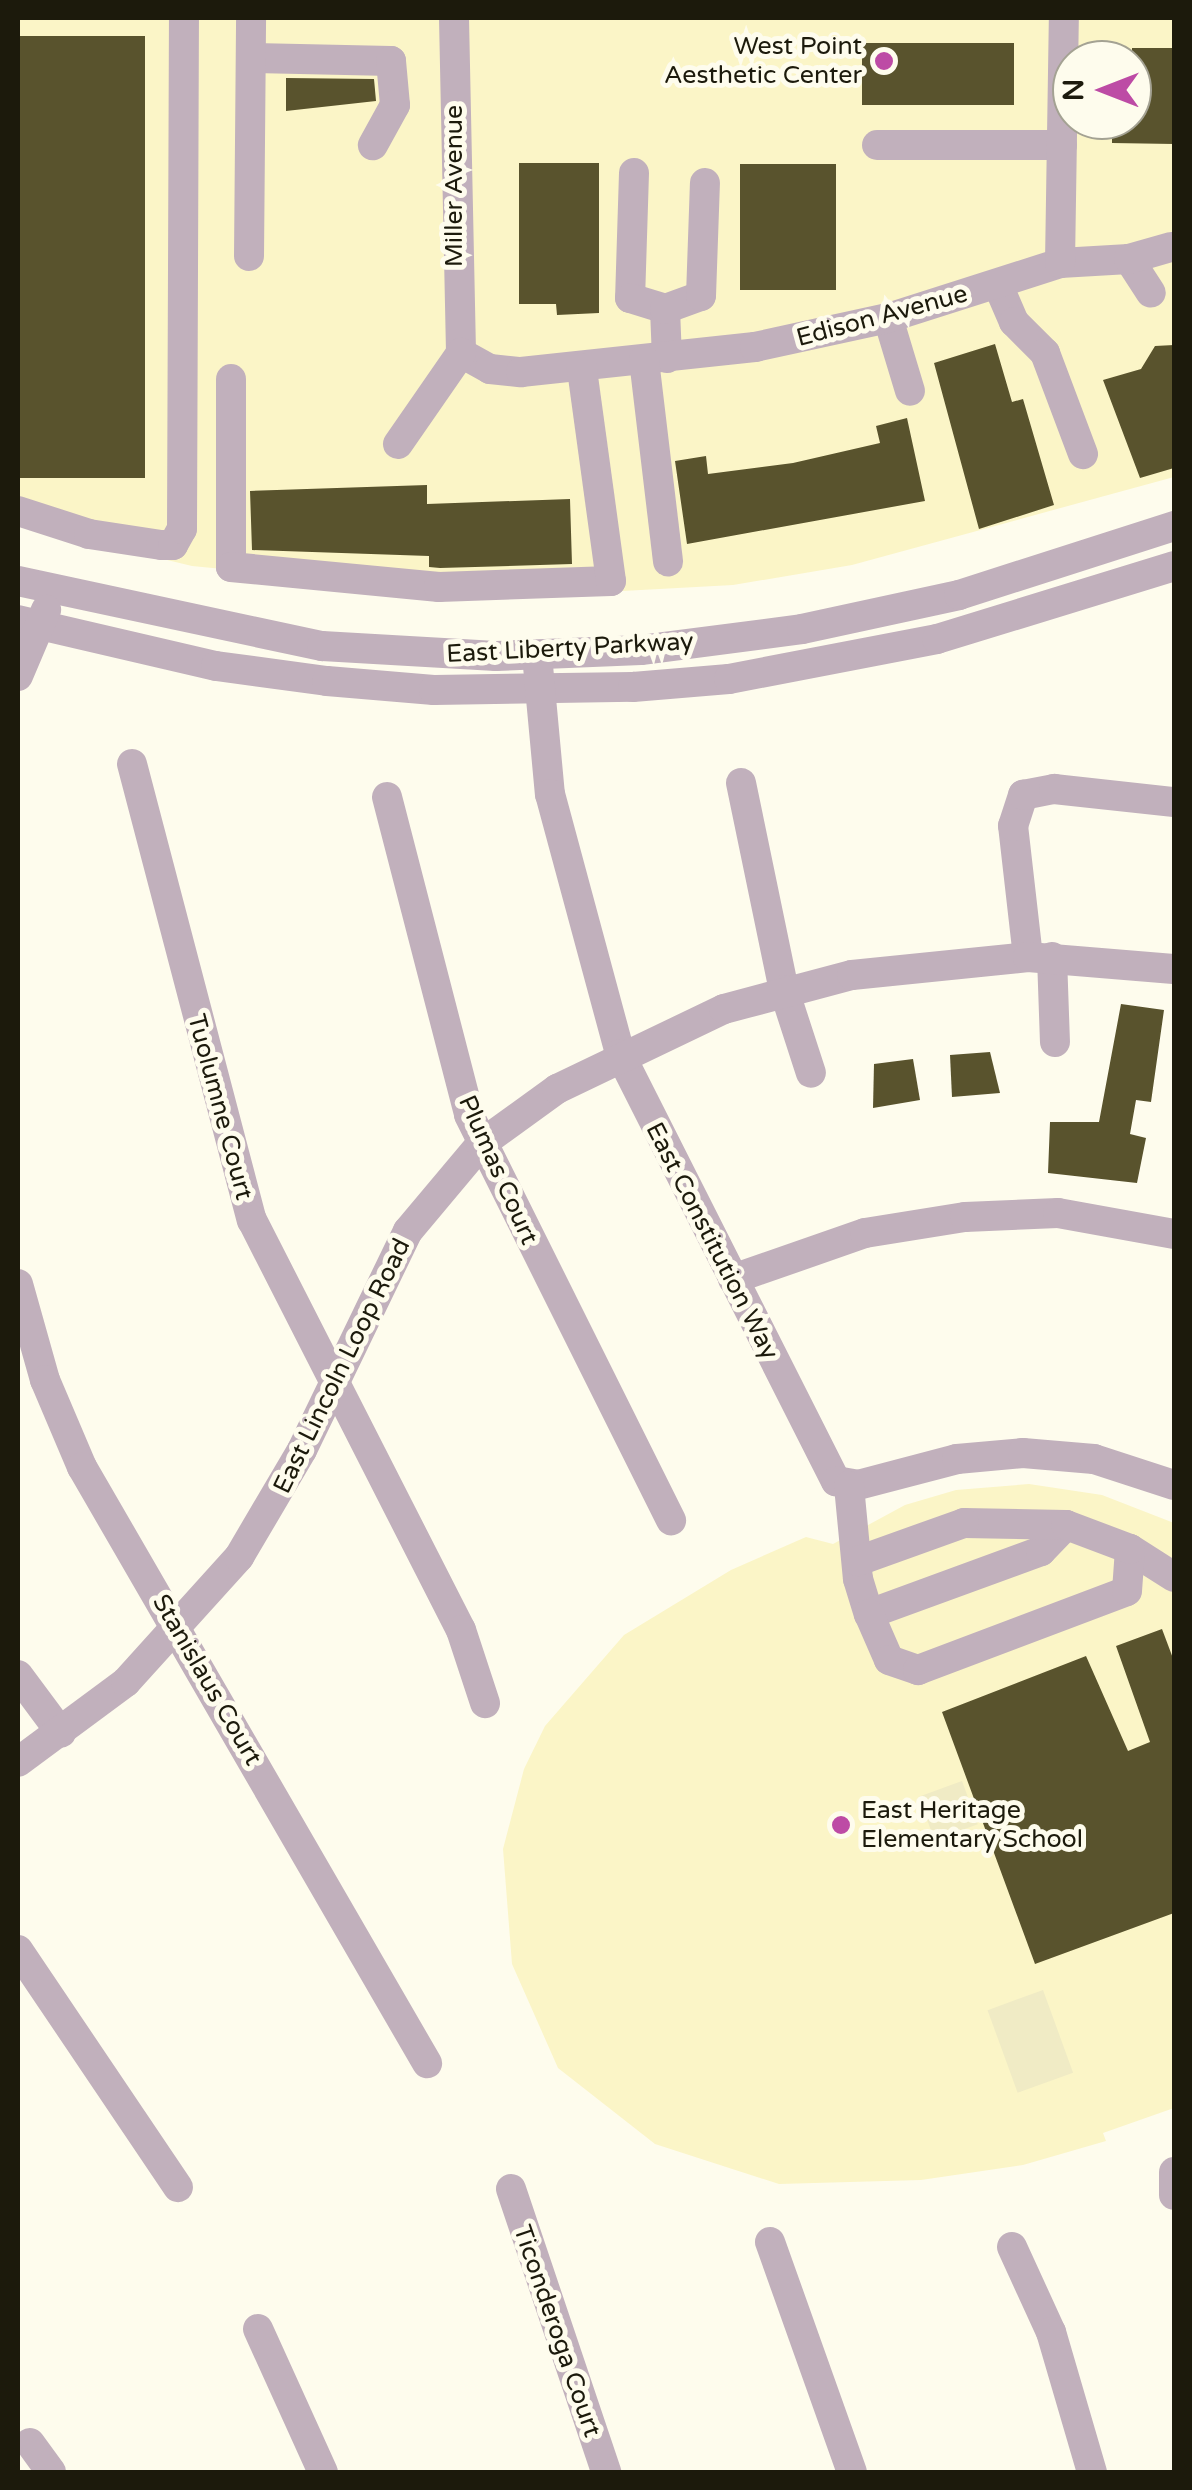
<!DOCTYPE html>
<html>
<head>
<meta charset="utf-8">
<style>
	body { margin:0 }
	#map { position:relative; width:1192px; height:2490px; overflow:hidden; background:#fefced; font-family:"Varela Round",sans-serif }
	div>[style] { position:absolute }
	.built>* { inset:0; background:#fbf5c7 }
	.green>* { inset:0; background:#f0ebc5; transform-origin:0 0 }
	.building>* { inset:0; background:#59532d; transform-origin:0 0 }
	.minor>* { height:30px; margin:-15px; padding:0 15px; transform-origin:15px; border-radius:15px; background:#c1b0bc }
	.dots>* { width:28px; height:28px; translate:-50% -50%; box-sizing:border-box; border:5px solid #fefced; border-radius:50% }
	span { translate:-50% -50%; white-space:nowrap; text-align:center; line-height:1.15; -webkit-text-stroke:10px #fefced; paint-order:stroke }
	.poi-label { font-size:25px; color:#1c1a0c }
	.right { translate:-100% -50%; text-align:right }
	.left { translate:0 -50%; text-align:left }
	.street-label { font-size:25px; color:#1c1a0c }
	.frame { position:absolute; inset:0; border:20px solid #1c1a0c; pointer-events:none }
	.north { position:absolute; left:1052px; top:40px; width:100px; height:100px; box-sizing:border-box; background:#fefced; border:2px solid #a4a293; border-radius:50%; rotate:270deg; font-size:28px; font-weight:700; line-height:40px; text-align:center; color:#1c1a0c }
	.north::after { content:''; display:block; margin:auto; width:35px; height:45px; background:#bd4ba5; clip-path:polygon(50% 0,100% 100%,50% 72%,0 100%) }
</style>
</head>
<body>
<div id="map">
	<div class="built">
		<i style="clip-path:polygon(evenodd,18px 18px,1174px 18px,1174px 477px,852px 565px,733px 585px,512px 597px,192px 566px,18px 524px,18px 18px,1072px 60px,1132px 60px,1132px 120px,1072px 120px,1072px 60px)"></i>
		<i style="clip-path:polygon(1029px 1484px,1102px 1495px,1174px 1523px,1174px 2108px,1103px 2133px,1106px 2141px,1023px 2165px,921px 2180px,779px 2184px,655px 2144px,558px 2068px,512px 1964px,503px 1849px,524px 1769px,545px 1726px,624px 1635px,731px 1570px,806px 1537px,833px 1544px,905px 1505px,956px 1490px)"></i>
	</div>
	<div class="green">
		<i style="left:962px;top:1781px;width:46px;height:46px;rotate:70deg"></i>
		<i style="left:1043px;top:1990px;width:88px;height:59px;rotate:70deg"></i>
	</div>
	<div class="building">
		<i style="left:18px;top:36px;width:127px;height:442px"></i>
		<i style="left:862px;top:43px;width:152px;height:62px"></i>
		<i style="clip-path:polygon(1132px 48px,1174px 48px,1174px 144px,1112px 143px,1112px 120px,1132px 120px)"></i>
		<i style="clip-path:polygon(286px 78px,374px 79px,376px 101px,286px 111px)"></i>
		<i style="clip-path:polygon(519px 163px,599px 163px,599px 313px,557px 315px,556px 304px,519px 304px)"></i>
		<i style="left:740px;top:164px;width:96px;height:126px"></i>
		<i style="clip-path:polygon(995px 344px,1012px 402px,1023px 399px,1054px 505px,979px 529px,934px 363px)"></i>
		<i style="clip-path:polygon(1174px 345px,1174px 468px,1140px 478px,1103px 380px,1141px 369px,1155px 346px)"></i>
		<i style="clip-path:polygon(907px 418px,925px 501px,687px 544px,675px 461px,706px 456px,708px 474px,793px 463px,880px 443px,876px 426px)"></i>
		<i style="clip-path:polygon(427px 485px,427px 504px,570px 499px,572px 564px,440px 568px,429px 567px,429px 556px,252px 550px,250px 491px)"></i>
		<i style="clip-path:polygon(1121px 1004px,1164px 1010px,1151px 1102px,1136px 1100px,1130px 1134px,1146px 1138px,1137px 1183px,1048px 1173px,1050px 1122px,1099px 1122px)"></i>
		<i style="clip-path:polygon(990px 1052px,1000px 1093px,952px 1097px,950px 1055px)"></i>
		<i style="clip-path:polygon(913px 1059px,920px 1100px,873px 1108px,874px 1064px)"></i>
		<i style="clip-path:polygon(1162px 1629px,1174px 1661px,1174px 1913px,1035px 1964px,942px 1712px,1086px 1656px,1128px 1751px,1150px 1742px,1116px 1646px)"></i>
	</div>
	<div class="minor">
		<i style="left:454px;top:18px;width:335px;rotate:88.8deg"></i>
		<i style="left:251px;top:58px;width:140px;rotate:1.2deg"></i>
		<i style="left:391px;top:61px;width:44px;rotate:84.8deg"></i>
		<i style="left:395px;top:105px;width:46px;rotate:118.8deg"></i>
		<i style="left:877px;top:145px;width:185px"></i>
		<i style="left:634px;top:173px;width:125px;rotate:91.8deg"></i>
		<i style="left:630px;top:298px;width:37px;rotate:17deg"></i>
		<i style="left:665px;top:309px;width:49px;rotate:87.7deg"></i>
		<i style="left:249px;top:256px;width:238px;rotate:-89.5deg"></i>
		<i style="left:1129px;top:259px;width:40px;rotate:57.1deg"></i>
		<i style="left:1060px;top:263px;width:69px;rotate:-3.3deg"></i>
		<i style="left:1129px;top:259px;width:44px;rotate:-15.9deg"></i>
		<i style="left:998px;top:285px;width:40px;rotate:66.6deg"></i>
		<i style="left:1014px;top:322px;width:44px;rotate:45deg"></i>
		<i style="left:1045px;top:353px;width:108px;rotate:69.4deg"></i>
		<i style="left:665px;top:309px;width:38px;rotate:-20deg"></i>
		<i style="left:701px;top:296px;width:113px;rotate:-88deg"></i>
		<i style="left:888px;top:318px;width:76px;rotate:73.2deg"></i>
		<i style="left:461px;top:353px;width:33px;rotate:29deg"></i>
		<i style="left:490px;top:369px;width:31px;rotate:6deg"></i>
		<i style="left:521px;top:372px;width:235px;rotate:-6.1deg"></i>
		<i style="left:755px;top:347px;width:136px;rotate:-12.3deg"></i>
		<i style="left:888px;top:318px;width:181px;rotate:-17.7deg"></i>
		<i style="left:1060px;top:263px;width:245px;rotate:-89.1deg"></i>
		<i style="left:644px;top:360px;width:203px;rotate:83.2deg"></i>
		<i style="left:231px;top:379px;width:188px;rotate:90deg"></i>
		<i style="left:231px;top:567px;width:209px;rotate:5.5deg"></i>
		<i style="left:439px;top:587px;width:172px;rotate:-2deg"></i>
		<i style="left:611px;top:581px;width:215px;rotate:-97.8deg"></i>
		<i style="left:398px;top:444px;width:111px;rotate:-55.3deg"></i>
		<i style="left:18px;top:511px;width:75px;rotate:17.9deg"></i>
		<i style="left:89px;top:534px;width:73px;rotate:8.7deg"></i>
		<i style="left:161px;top:545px;width:12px"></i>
		<i style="left:173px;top:545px;width:18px;rotate:-61deg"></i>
		<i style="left:182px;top:529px;width:511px;rotate:-89.78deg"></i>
		<i style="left:18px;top:581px;width:311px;rotate:12.1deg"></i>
		<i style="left:322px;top:646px;width:174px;rotate:3.3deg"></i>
		<i style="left:496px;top:656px;width:145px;rotate:-2.4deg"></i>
		<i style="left:641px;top:650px;width:162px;rotate:-7.4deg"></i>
		<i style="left:802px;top:629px;width:161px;rotate:-12.2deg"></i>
		<i style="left:959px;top:595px;width:226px;rotate:-17.8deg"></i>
		<i style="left:18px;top:620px;width:203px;rotate:13.1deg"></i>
		<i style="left:216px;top:666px;width:112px;rotate:7.7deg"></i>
		<i style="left:327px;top:681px;width:107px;rotate:4.8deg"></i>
		<i style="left:434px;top:690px;width:199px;rotate:-0.9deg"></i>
		<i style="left:633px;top:687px;width:96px;rotate:-4.8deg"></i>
		<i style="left:729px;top:679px;width:212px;rotate:-10.9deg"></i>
		<i style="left:937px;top:639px;width:248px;rotate:-17.1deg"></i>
		<i style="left:537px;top:655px;width:140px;rotate:84.7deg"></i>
		<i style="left:550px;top:794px;width:269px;rotate:74.9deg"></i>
		<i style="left:620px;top:1054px;width:479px;rotate:63.2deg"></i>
		<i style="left:836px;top:1481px;width:22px;rotate:10deg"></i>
		<i style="left:858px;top:1485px;width:102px;rotate:-14.7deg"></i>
		<i style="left:957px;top:1459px;width:66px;rotate:-5.2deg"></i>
		<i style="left:1023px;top:1453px;width:71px;rotate:4.8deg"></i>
		<i style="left:1094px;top:1459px;width:84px;rotate:18deg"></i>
		<i style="left:18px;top:676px;width:72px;rotate:-67deg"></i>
		<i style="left:132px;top:764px;width:472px;rotate:75.3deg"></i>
		<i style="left:252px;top:1220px;width:460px;rotate:63deg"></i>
		<i style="left:461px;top:1630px;width:77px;rotate:71.8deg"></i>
		<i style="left:741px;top:783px;width:211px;rotate:78.3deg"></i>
		<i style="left:784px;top:990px;width:87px;rotate:72deg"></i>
		<i style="left:387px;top:797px;width:328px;rotate:75.5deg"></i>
		<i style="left:469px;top:1115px;width:453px;rotate:63.5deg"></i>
		<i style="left:1028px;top:957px;width:132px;rotate:-96.5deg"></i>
		<i style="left:1013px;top:826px;width:33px;rotate:-72deg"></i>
		<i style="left:1023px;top:795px;width:32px;rotate:-11deg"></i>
		<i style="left:1054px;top:789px;width:121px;rotate:6.2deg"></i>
		<i style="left:1052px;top:957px;width:85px;rotate:88deg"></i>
		<i style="left:733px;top:1279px;width:140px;rotate:-19.2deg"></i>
		<i style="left:865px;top:1233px;width:101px;rotate:-9.1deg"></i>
		<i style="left:965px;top:1217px;width:93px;rotate:-2.5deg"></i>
		<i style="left:1058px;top:1213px;width:118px;rotate:10.3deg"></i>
		<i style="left:18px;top:1284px;width:100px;rotate:74.3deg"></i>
		<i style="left:45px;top:1380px;width:95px;rotate:67deg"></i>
		<i style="left:82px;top:1467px;width:689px;rotate:59.94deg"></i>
		<i style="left:849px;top:1486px;width:93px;rotate:84.5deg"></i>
		<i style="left:858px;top:1579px;width:37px;rotate:73deg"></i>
		<i style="left:869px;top:1614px;width:183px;rotate:-20.1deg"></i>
		<i style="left:1041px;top:1551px;width:36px;rotate:-46deg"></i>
		<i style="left:1066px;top:1525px;width:102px;rotate:-178.9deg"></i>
		<i style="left:964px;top:1523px;width:113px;rotate:160.3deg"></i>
		<i style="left:1130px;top:1549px;width:52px;rotate:32.5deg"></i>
		<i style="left:869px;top:1614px;width:50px;rotate:66.5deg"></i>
		<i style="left:889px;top:1660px;width:31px;rotate:19deg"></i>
		<i style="left:918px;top:1670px;width:223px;rotate:-20.7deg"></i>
		<i style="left:1127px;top:1591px;width:42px;rotate:-85.9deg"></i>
		<i style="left:1130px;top:1549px;width:68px;rotate:-159.4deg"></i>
		<i style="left:18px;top:1675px;width:72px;rotate:53.4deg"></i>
		<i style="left:18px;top:1762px;width:134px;rotate:-36.5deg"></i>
		<i style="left:126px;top:1682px;width:169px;rotate:-47.9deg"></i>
		<i style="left:239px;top:1557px;width:124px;rotate:-59.5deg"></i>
		<i style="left:302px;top:1450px;width:243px;rotate:-64.2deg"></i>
		<i style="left:408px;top:1231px;width:114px;rotate:-50deg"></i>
		<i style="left:481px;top:1144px;width:94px;rotate:-35.9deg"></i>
		<i style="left:557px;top:1089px;width:185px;rotate:-25.6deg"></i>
		<i style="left:724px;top:1009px;width:132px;rotate:-14.9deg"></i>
		<i style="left:852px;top:975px;width:177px;rotate:-5.8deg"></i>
		<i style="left:1028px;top:957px;width:146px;rotate:4.7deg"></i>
		<i style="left:18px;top:1950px;width:286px;rotate:56deg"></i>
		<i style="left:1174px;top:2172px;width:23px;rotate:90deg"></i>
		<i style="left:511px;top:2189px;width:299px;rotate:71.4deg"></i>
		<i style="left:770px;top:2242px;width:244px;rotate:70.4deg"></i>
		<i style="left:1012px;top:2247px;width:94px;rotate:65.4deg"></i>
		<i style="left:1051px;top:2332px;width:146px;rotate:73.7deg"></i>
		<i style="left:258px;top:2329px;width:157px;rotate:65.6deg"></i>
		<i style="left:30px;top:2443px;width:36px;rotate:54deg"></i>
	</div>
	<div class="dots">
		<i style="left:884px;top:61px;background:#bd4ba5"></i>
		<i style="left:841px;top:1825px;background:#bd4ba5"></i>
	</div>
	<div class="poi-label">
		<span class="right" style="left:862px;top:61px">West Point<br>Aesthetic Center</span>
		<span class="left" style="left:861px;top:1825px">East Heritage<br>Elementary School</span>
	</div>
	<div class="street-label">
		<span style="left:454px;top:186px;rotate:-90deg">Miller Avenue</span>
		<span style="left:882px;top:316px;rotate:-15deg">Edison Avenue</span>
		<span style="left:570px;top:648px;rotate:-3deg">East Liberty Parkway</span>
		<span style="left:220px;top:1107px;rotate:75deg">Tuolumne Court</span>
		<span style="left:498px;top:1170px;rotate:66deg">Plumas Court</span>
		<span style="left:712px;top:1241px;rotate:63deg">East Constitution Way</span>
		<span style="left:342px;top:1366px;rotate:-64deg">East Lincoln Loop Road</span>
		<span style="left:207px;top:1680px;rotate:60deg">Stanislaus Court</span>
		<span style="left:557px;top:2331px;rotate:71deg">Ticonderoga Court</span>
	</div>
	<div class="frame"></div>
	<div class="north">N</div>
</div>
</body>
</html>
